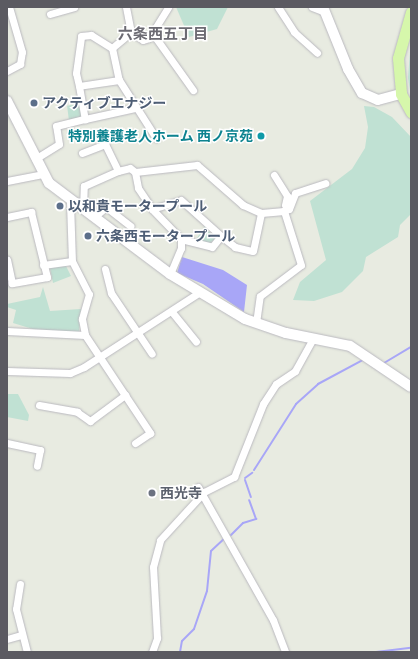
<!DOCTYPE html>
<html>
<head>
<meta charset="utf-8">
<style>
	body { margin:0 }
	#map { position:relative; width:418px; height:659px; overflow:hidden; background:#e8ebe1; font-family:Inter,"Noto Sans JP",sans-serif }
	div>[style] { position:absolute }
	.green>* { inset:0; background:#c0e1d3; transform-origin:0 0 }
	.water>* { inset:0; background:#a8a6f7 }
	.stream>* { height:2px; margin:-1px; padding:0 1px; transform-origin:1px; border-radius:1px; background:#a8a6f7 }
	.roads { filter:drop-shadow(0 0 1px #bab9bf) drop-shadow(0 0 1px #bab9bf) }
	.street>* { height:7px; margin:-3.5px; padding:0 3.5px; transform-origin:3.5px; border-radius:3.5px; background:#fff }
	.secondary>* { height:10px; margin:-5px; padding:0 5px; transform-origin:5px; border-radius:5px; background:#fff }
	.primary>* { height:11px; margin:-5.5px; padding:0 5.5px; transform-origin:5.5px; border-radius:5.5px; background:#d6f7ab }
	.dots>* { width:11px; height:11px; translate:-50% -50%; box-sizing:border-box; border:2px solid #fff; border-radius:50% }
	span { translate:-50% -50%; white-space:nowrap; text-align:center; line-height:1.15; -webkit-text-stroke:3px #fff; paint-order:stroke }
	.service-label { font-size:14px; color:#4e5e75; font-weight:700 }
	.left { translate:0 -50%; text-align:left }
	.culture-label { font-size:14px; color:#0d838f; font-weight:700 }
	.right { translate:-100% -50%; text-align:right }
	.worship-label { font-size:14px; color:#5b616d; font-weight:700 }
	.neighbourhood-label { font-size:15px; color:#6c6b73; font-weight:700 }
	.frame { position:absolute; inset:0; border:8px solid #5b5a61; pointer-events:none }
</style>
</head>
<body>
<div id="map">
	<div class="green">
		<i style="clip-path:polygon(176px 7px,228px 7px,217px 29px,189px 37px)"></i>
		<i style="clip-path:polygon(411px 38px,411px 97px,408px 78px)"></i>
		<i style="left:81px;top:104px;width:16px;height:14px;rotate:83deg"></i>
		<i style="clip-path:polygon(364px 106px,374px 107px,392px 117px,411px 137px,411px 214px,400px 225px,398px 237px,366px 257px,363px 271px,342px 292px,314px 301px,293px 300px,300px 282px,326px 260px,310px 201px,352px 169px,365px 148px,368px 127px)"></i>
		<i style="clip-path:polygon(205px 226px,215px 239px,210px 243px,195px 241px)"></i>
		<i style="clip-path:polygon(65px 264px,71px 276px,53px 283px,50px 268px)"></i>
		<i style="clip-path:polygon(43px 287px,50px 311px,81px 309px,79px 332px,36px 330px,13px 323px,16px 310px,7px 307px,7px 304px,40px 297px)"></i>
		<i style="clip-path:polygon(7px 394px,18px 394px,29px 415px,28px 421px,7px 417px)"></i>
	</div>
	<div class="water">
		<i style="clip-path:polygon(182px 257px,223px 270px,247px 285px,244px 312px,203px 284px,177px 273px)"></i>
	</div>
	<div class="stream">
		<i style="left:384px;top:363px;width:31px;rotate:-31deg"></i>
		<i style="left:254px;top:470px;width:78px;rotate:-57.5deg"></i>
		<i style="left:296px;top:404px;width:30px;rotate:-42deg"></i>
		<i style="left:318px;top:384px;width:51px;rotate:-28.1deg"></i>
		<i style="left:245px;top:478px;width:9px;rotate:-36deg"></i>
		<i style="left:245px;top:480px;width:18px;rotate:71deg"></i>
		<i style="left:231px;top:535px;width:17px;rotate:-45deg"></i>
		<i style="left:243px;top:523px;width:14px;rotate:-17deg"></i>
		<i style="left:256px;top:519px;width:20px;rotate:-110deg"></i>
		<i style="left:180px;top:652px;width:11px;rotate:-80deg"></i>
		<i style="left:182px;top:641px;width:17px;rotate:-45deg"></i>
		<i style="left:194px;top:629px;width:40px;rotate:-71.1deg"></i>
		<i style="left:207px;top:591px;width:40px;rotate:-84.3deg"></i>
		<i style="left:211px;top:551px;width:19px;rotate:-43deg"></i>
		<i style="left:376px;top:652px;width:35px;rotate:-7deg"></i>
	</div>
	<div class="roads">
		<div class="street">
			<i style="left:126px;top:7px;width:25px;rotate:79deg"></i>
			<i style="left:131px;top:32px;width:25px;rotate:140deg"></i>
			<i style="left:112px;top:48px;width:33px;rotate:78deg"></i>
			<i style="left:119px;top:80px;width:69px;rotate:57.5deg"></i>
			<i style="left:278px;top:7px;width:30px;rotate:57deg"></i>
			<i style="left:294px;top:32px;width:31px;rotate:42deg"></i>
			<i style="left:312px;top:7px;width:14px;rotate:21deg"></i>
			<i style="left:50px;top:14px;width:25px;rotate:-16deg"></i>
			<i style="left:131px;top:32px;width:14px;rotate:34deg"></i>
			<i style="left:143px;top:40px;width:6px;rotate:-18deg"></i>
			<i style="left:149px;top:38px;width:36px;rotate:-58deg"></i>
			<i style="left:153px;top:34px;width:69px;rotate:54.5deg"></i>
			<i style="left:7px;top:71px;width:15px;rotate:-28deg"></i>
			<i style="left:20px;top:64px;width:12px;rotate:-81deg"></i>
			<i style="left:22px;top:52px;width:47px;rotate:-106.1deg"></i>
			<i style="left:119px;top:80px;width:40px;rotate:171.5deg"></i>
			<i style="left:79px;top:86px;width:34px;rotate:80deg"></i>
			<i style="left:85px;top:119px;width:51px;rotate:-12.4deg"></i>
			<i style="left:79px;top:86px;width:13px;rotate:-103deg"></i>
			<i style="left:76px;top:73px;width:37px;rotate:-82deg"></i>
			<i style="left:81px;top:36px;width:10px;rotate:-6deg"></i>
			<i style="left:91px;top:35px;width:25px;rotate:32deg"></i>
			<i style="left:82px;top:153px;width:25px;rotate:-21deg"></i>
			<i style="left:105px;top:144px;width:30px;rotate:64deg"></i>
			<i style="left:35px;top:159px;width:28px;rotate:-32deg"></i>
			<i style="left:59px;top:144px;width:18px;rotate:-99deg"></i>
			<i style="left:56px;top:126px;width:30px;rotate:-14deg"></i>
			<i style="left:274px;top:175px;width:25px;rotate:58deg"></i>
			<i style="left:287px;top:196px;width:9px;rotate:103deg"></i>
			<i style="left:7px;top:181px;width:36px;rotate:-11deg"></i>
			<i style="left:70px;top:202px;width:59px;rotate:88.1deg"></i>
			<i style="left:72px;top:261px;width:37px;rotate:63deg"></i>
			<i style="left:89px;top:294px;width:26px;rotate:106deg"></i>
			<i style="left:82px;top:319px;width:16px;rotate:79deg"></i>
			<i style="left:83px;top:209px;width:23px;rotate:-88deg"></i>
			<i style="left:84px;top:186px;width:37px;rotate:-24deg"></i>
			<i style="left:118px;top:171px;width:12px;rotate:-14deg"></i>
			<i style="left:130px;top:168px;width:6px;rotate:39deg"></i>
			<i style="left:152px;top:209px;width:42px;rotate:46deg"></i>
			<i style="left:284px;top:211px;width:5px;rotate:-22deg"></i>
			<i style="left:289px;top:209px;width:17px;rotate:-69deg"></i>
			<i style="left:295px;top:193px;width:32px;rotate:-18deg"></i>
			<i style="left:7px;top:217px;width:25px;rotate:-12deg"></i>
			<i style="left:31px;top:212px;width:67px;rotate:76.2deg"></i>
			<i style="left:47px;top:277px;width:36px;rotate:170deg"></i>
			<i style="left:12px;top:283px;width:24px;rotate:-102deg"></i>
			<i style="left:94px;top:217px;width:16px;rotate:-40deg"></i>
			<i style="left:106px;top:207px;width:31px;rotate:38deg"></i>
			<i style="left:43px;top:265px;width:29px;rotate:-8deg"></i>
			<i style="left:105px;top:269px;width:25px;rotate:76deg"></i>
			<i style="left:111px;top:293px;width:73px;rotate:56.1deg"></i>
			<i style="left:170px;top:274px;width:28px;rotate:-67deg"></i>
			<i style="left:181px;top:248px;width:9px;rotate:-90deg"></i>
			<i style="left:181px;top:239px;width:32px;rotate:14deg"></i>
			<i style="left:212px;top:247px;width:14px;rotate:-51deg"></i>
			<i style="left:221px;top:236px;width:18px;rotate:38deg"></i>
			<i style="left:235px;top:247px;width:18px;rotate:13deg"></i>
			<i style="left:253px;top:251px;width:39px;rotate:-78deg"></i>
			<i style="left:261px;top:213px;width:20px;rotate:-156deg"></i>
			<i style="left:243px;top:205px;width:61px;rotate:-139deg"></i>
			<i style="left:197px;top:165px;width:62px;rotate:173.6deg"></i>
			<i style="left:135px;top:172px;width:16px;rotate:79deg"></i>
			<i style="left:138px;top:188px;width:25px;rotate:56deg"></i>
			<i style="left:152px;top:209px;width:30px;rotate:-17deg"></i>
			<i style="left:181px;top:200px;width:54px;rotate:42deg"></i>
			<i style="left:172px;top:312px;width:38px;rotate:51deg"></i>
			<i style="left:256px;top:323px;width:27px;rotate:-82deg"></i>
			<i style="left:260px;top:296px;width:51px;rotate:-37.1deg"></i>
			<i style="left:301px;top:265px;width:57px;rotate:-107.5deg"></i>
			<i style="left:284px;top:211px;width:23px;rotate:175deg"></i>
			<i style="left:7px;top:331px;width:78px;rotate:2.9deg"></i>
			<i style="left:85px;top:335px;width:118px;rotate:56.4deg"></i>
			<i style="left:150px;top:433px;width:18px;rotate:146deg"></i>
			<i style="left:7px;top:371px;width:63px;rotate:1.8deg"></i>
			<i style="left:70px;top:373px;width:15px;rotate:-23deg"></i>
			<i style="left:84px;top:367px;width:138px;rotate:-32.9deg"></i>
			<i style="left:39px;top:405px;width:39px;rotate:10deg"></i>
			<i style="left:77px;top:412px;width:16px;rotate:35deg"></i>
			<i style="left:90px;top:421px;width:44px;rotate:-36.6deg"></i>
			<i style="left:7px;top:443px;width:34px;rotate:12deg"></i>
			<i style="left:40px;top:450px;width:16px;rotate:101deg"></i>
			<i style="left:198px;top:487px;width:153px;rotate:60.6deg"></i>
			<i style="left:273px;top:620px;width:34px;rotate:69deg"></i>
			<i style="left:20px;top:584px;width:25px;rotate:99deg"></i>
			<i style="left:16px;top:609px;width:44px;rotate:75.7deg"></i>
			<i style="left:7px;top:639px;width:15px;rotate:-16deg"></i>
			<i style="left:152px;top:652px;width:15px;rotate:-70deg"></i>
			<i style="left:157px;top:638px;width:71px;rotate:-93.2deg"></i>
			<i style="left:153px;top:567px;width:28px;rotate:-75deg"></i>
			<i style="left:160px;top:540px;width:65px;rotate:-47.5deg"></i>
			<i style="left:204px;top:492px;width:34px;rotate:-27deg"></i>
			<i style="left:234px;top:477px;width:79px;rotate:-68.3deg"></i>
			<i style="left:263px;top:404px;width:24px;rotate:-57deg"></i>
			<i style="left:276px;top:384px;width:23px;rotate:-34deg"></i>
			<i style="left:295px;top:371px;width:35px;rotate:-61deg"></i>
		</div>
		<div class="secondary">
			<i style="left:323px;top:7px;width:67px;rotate:68deg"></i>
			<i style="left:348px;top:69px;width:28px;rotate:60deg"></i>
			<i style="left:362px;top:93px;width:17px;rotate:24deg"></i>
			<i style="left:378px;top:100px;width:24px;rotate:-15deg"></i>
			<i style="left:7px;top:101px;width:92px;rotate:62.9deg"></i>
			<i style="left:49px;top:183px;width:151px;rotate:36.9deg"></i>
			<i style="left:170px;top:274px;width:87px;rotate:31deg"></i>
			<i style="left:245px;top:319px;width:43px;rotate:18.9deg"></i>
			<i style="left:286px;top:333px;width:65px;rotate:11.5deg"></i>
			<i style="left:350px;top:346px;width:73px;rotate:33.9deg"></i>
		</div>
		<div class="primary">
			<i style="left:411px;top:12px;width:48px;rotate:105.8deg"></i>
			<i style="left:398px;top:58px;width:36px;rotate:85deg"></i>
			<i style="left:401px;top:94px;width:21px;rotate:61deg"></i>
		</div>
	</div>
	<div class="dots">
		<i style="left:34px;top:103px;background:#5c6f8a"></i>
		<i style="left:261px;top:136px;background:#0f9aa8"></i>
		<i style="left:60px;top:206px;background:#5c6f8a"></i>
		<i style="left:88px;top:236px;background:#5c6f8a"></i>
		<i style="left:152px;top:493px;background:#6b7280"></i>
	</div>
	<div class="service-label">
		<span class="left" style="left:42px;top:103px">アクティブエナジー</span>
		<span class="left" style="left:68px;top:206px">以和貴モータープール</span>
		<span class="left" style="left:96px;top:236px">六条西モータープール</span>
	</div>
	<div class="culture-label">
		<span class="right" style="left:253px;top:136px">特別養護老人ホーム 西ノ京苑</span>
	</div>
	<div class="worship-label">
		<span class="left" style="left:160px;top:493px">西光寺</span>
	</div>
	<div class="neighbourhood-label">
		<span style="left:163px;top:34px">六条西五丁目</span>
	</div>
	<div class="frame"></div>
</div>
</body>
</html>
